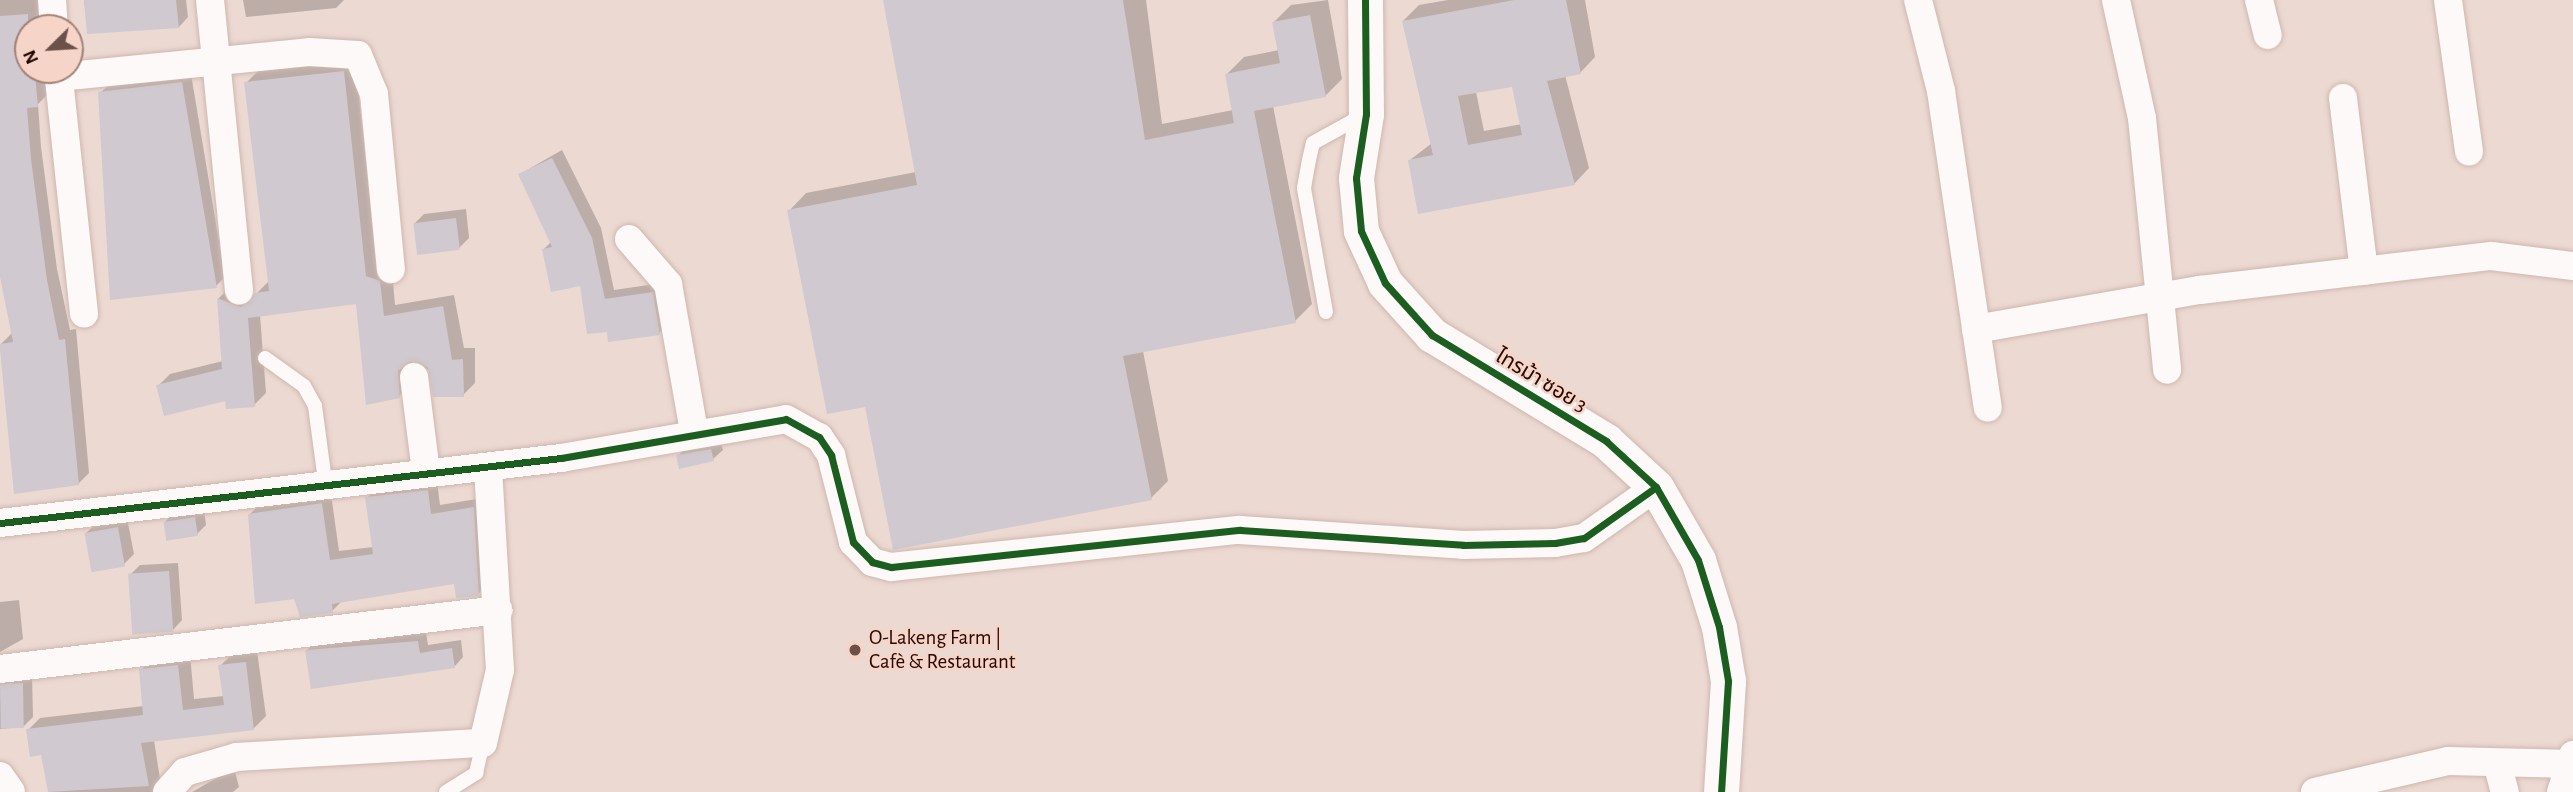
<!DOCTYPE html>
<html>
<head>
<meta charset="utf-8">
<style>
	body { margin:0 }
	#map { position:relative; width:2573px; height:792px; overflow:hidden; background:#ecd9d2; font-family:"Alegreya Sans","Noto Sans Thai",sans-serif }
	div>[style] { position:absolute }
	.shadow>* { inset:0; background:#0003 }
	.building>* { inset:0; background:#d0c9d0; transform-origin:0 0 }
	.roads { filter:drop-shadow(0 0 2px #ceb7ae) drop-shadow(0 0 2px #ceb7ae) }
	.service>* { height:14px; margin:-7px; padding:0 7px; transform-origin:7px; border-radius:7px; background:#fcf9f8 }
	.minor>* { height:28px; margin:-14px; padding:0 14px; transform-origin:14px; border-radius:14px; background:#fcf9f8 }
	.tertiary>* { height:35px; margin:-17.5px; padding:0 17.5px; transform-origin:17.5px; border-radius:17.5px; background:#fcf9f8 }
	.cycleway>* { height:7px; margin:-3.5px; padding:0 3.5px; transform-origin:3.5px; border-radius:3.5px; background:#1b5e20 }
	.dots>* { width:19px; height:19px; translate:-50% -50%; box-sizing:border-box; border:4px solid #f6d4c8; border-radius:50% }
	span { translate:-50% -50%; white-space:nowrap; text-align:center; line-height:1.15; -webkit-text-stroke:5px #f6d4c8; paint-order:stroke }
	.street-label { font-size:21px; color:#250801 }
	.poi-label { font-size:21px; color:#250801 }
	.left { translate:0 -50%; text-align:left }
	.north { position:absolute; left:14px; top:14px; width:70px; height:70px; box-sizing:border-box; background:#f6d4c8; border:2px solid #a28278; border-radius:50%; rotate:246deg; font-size:19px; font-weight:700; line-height:28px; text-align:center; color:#250801 }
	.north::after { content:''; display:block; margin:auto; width:24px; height:32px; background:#6b514a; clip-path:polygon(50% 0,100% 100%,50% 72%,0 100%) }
</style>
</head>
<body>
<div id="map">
	<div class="shadow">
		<i style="clip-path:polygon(0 0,41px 0,43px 28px,28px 28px,28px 70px,46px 70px,48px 94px,38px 104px,41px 147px,57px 269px,70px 330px,76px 329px,89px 473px,78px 484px,1px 344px,13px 332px,0 237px)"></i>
		<i style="clip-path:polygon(84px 0,186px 0,188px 17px,179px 27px,88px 32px)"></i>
		<i style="clip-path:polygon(243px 0,344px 0,336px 8px,246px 17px)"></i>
		<i style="clip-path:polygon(886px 0,1146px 0,1162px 124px,1233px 110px,1227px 74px,1244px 57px,1279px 50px,1274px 22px,1291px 5px,1328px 0,1342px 79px,1325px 96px,1273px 106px,1312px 304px,1295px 321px,1143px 351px,1168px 481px,1151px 498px,866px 405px,789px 211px,806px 193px,916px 172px)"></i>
		<i style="clip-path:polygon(evenodd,1448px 0,1585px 0,1595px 57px,1580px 73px,1565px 75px,1589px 168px,1574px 184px,1410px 160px,1432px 143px,1403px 21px,1419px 5px,1448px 0,1514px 85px,1522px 124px,1484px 131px,1476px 92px,1514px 85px)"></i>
		<i style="clip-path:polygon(355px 60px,377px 264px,392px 269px,395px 305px,454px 295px,464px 348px,475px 348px,475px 383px,463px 395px,412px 358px,411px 384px,399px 396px,358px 302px,260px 315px,266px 393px,254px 405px,158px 386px,170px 374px,223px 361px,218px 299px,230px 287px,254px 296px,269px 281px,246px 83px,258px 71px)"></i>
		<i style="clip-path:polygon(191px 74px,225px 277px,216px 286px,100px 93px,110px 84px)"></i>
		<i style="clip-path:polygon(562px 150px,601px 228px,614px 290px,662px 283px,669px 323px,659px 333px,608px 330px,582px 284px,544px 249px,552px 241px,520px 174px)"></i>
		<i style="clip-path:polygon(466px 209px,469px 238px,459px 248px,415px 223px,424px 214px)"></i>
		<i style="clip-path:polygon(720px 440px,723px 450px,713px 459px,678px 456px,687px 446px)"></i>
		<i style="clip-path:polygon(437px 482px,440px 505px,483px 498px,488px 584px,478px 594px,455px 582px,342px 601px,332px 611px,295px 597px,250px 514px,259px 505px,331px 494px,339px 551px,373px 547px,367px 498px,376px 489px)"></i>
		<i style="clip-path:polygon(204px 509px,206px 525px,197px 534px,165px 522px,174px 512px)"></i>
		<i style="clip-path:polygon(127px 518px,134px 554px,124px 564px,86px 533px,96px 524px)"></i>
		<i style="clip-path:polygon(178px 563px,182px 620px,173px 630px,130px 575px,140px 565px)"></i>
		<i style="clip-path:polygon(19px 600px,23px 639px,0 652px,0 602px)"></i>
		<i style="clip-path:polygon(426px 633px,428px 645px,461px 640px,463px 657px,455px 666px,307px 650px,315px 642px)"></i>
		<i style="clip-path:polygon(257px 651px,266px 716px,254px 728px,154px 740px,162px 792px,50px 792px,42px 754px,28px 730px,40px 718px,144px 706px,141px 670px,153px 658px,190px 654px,194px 699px,224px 696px,220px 666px,232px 654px)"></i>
		<i style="clip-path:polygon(0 671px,32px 674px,33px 717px,23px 727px,0 729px)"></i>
		<i style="clip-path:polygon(234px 768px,239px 787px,233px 792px,192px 792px)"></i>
	</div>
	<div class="building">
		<i style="clip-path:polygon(84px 0,176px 0,179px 28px,87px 34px)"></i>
		<i style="clip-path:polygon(883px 0,1123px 0,1145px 140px,1234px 123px,1225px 74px,1280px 63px,1272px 22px,1310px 15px,1326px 97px,1254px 111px,1296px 323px,1123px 356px,1152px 500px,893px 550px,865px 407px,827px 414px,787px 210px,917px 185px)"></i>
		<i style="clip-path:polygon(evenodd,1514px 0,1566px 0,1581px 74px,1547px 81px,1575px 185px,1418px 214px,1408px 160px,1433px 155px,1402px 21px,1514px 0,1512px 87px,1522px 135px,1468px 145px,1458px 96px,1512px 87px)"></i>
		<i style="clip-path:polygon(28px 14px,28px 74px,35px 74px,38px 107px,27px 108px,31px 159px,47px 280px,59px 340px,65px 339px,79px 485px,14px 494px,0 350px,0 344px,13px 342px,0 277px,0 16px)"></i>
		<i style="clip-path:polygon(344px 71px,366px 276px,380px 281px,384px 316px,443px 306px,452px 360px,463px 359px,464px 397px,433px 397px,428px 368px,413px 361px,398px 371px,400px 398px,366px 405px,356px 304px,248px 318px,255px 407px,226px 409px,225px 401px,164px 416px,156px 385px,222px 369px,217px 298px,241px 307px,255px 293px,269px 291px,244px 82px)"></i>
		<i style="clip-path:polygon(182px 82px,217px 288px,110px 300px,98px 92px)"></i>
		<i style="clip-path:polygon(552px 158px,592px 238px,605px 299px,653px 292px,660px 335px,608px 342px,607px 332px,587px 334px,580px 286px,551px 292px,542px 249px,552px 247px,518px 174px)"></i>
		<i style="left:456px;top:218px;width:32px;height:43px;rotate:83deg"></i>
		<i style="clip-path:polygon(711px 449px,714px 461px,679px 469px,676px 455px)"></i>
		<i style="clip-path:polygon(428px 490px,431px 514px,474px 507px,479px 596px,456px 598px,454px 584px,332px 604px,333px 613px,300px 617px,294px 599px,255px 604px,248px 514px,322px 503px,330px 560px,373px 554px,365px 497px)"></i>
		<i style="left:195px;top:517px;width:19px;height:32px;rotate:81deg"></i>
		<i style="left:118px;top:527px;width:40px;height:34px;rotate:80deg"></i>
		<i style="left:169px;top:571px;width:61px;height:41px;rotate:86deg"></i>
		<i style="clip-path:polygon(418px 641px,420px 653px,452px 648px,455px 668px,311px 689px,305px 650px)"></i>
		<i style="clip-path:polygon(246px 662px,254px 730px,141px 743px,149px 786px,48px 792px,41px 755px,30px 757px,26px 729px,143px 715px,139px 669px,178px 665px,183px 710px,224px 705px,218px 665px)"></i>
		<i style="left:23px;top:683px;width:45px;height:23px;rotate:89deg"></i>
	</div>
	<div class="roads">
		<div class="service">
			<i style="left:1326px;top:312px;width:126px;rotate:-100.1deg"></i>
			<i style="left:1304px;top:188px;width:28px;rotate:-80deg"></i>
			<i style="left:1309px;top:160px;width:17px;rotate:-77deg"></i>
			<i style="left:1313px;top:143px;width:56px;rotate:-28.9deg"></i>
			<i style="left:265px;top:358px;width:48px;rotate:35.7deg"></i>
			<i style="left:304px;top:386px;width:23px;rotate:61deg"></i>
			<i style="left:315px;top:406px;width:76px;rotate:82.4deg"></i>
			<i style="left:446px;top:792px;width:36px;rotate:-32deg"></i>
			<i style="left:476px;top:773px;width:31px;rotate:-77deg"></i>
		</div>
		<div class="minor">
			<i style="left:52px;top:0;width:28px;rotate:86deg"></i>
			<i style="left:210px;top:0;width:292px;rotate:84.3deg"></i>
			<i style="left:1918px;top:0;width:94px;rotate:75.8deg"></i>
			<i style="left:1941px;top:91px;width:320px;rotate:81.6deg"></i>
			<i style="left:2116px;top:0;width:121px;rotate:77.6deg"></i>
			<i style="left:2142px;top:118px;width:253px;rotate:84.3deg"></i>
			<i style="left:2259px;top:0;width:36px;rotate:76deg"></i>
			<i style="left:2448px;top:0;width:153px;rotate:82.1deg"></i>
			<i style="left:58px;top:70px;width:245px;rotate:83.9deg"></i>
			<i style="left:59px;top:77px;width:251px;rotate:-5.7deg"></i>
			<i style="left:309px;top:52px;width:49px;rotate:3.5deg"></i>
			<i style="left:358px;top:55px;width:42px;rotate:67.7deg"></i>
			<i style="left:374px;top:94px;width:176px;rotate:84.5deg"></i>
			<i style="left:2343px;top:98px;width:174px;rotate:83.1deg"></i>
			<i style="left:629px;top:239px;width:60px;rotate:49.1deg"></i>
			<i style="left:668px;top:284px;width:150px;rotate:80deg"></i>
			<i style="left:1976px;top:329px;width:227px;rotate:-9.9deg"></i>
			<i style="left:2200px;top:290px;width:293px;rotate:-6.7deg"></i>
			<i style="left:2491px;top:256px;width:83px;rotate:7deg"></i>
			<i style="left:414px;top:377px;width:96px;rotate:82.8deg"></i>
			<i style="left:0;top:523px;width:565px;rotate:-6.61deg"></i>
			<i style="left:561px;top:458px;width:228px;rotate:-9.8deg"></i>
			<i style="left:786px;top:419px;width:38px;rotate:29deg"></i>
			<i style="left:819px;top:437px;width:22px;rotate:56deg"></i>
			<i style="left:831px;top:455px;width:90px;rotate:75.8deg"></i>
			<i style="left:853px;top:542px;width:28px;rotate:46deg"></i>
			<i style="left:872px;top:562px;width:20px;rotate:15deg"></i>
			<i style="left:891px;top:567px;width:351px;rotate:-6.1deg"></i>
			<i style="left:1240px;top:530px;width:224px;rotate:3.8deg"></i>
			<i style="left:1463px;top:545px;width:92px;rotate:-1.2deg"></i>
			<i style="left:1555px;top:543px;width:29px;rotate:-10deg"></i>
			<i style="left:1584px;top:538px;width:88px;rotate:-35.3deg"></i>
			<i style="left:0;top:669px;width:502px;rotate:-6.74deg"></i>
			<i style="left:2497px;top:763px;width:30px;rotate:75deg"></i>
			<i style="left:0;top:776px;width:19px;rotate:55deg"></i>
			<i style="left:167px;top:792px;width:27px;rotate:-48deg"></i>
			<i style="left:185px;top:772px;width:54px;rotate:-16.1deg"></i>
			<i style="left:237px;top:757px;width:246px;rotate:-3.3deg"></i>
			<i style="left:483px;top:743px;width:75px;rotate:-76.9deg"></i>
			<i style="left:500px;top:670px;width:203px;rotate:-93.4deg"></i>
			<i style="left:2315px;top:792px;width:137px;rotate:-13.1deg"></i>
			<i style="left:2448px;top:761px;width:125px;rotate:1.4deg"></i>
			<i style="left:2561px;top:792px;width:39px;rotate:-72deg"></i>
		</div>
		<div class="tertiary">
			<i style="left:1365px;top:0;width:114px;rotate:89.5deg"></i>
			<i style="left:1366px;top:114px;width:65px;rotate:98.9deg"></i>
			<i style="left:1356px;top:178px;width:53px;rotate:84.6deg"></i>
			<i style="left:1361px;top:231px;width:57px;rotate:65.2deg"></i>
			<i style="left:1385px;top:283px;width:70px;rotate:47.9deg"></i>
			<i style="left:1432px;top:335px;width:204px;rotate:31.3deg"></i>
			<i style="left:1606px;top:441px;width:68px;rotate:42.6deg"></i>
			<i style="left:1656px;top:487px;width:84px;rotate:60.1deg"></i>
			<i style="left:1698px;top:560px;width:70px;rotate:72.6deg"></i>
			<i style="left:1719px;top:627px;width:55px;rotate:80.5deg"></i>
			<i style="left:1728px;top:681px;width:111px;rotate:93.6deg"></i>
		</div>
	</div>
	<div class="cycleway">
		<i style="left:1365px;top:0;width:114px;rotate:89.5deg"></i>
		<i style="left:1366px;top:114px;width:65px;rotate:98.9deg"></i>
		<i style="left:1356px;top:178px;width:53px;rotate:84.6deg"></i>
		<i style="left:1361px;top:231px;width:57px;rotate:65.2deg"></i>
		<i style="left:1385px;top:283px;width:70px;rotate:47.9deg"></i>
		<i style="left:1432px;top:335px;width:204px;rotate:31.3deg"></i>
		<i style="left:1606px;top:441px;width:68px;rotate:42.6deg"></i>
		<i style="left:1656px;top:487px;width:84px;rotate:60.1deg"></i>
		<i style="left:1698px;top:560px;width:70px;rotate:72.6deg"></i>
		<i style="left:1719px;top:627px;width:55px;rotate:80.5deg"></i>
		<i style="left:1728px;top:681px;width:111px;rotate:93.6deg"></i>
		<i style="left:0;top:523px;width:565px;rotate:-6.61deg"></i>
		<i style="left:561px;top:458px;width:228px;rotate:-9.8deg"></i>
		<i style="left:786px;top:419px;width:38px;rotate:29deg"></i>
		<i style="left:819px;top:437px;width:22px;rotate:56deg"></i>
		<i style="left:831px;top:455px;width:90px;rotate:75.8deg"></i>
		<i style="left:853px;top:542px;width:28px;rotate:46deg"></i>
		<i style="left:872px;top:562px;width:20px;rotate:15deg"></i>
		<i style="left:891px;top:567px;width:351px;rotate:-6.1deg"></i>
		<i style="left:1240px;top:530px;width:224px;rotate:3.8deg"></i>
		<i style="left:1463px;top:545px;width:92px;rotate:-1.2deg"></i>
		<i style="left:1555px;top:543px;width:29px;rotate:-10deg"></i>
		<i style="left:1584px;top:538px;width:88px;rotate:-35.3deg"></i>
	</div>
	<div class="dots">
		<i style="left:855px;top:650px;background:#6b514a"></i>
	</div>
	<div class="street-label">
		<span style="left:1541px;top:381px;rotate:31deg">ไทรม้า ซอย 3</span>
	</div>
	<div class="poi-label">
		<span class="left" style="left:869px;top:650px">O-Lakeng Farm |<br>Cafè &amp; Restaurant</span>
	</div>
	<div class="north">N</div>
</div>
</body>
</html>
